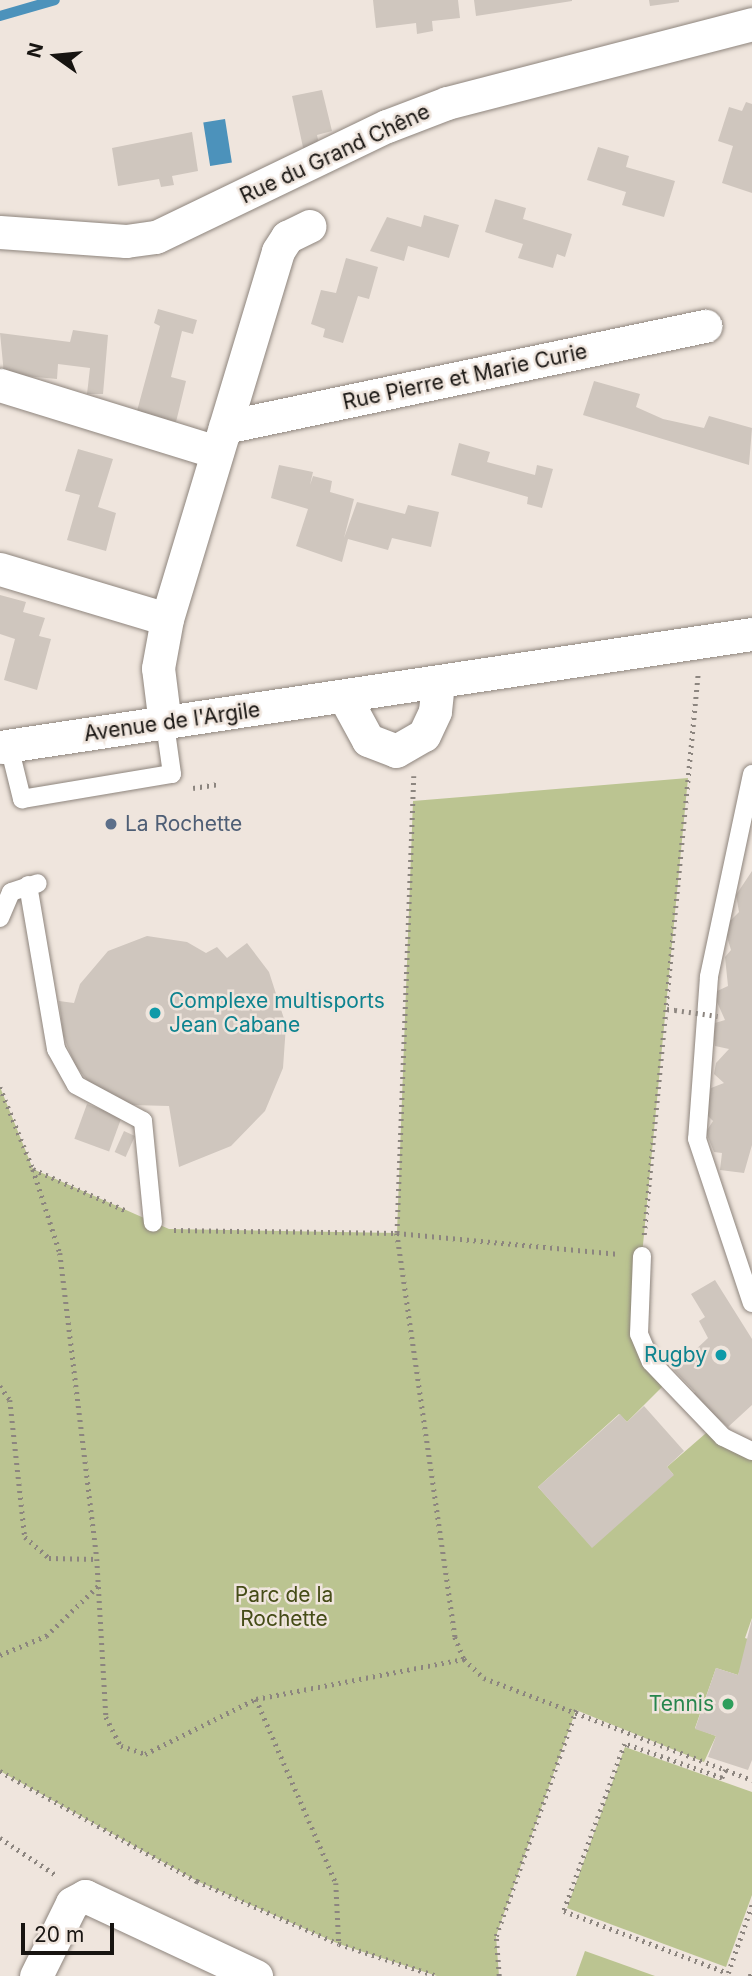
<!DOCTYPE html>
<html>
<head>
<meta charset="utf-8">
<style>
	body { margin:0 }
	#map { position:relative; width:752px; height:1976px; overflow:hidden; background:#efe5dd; font-family:Inter,sans-serif }
	div>[style] { position:absolute }
	.green>* { inset:0; background:#bbc491 }
	.water>* { inset:0; background:#4c92bb; transform-origin:0 0 }
	.stream>* { height:10px; margin:-5px; padding:0 5px; transform-origin:5px; border-radius:5px; background:#4c92bb }
	.building>* { inset:0; background:#cfc6be; transform-origin:0 0 }
	.path>* { height:4.5px; margin-top:-2.25px; transform-origin:0; background:repeating-linear-gradient(90deg,#8c857f 0 2px,transparent 0 7px) }
	.roads { filter:drop-shadow(0 0 2px #8e857d) drop-shadow(0 0 2px #8e857d) }
	.lane>* { height:18px; margin:-9px; padding:0 9px; transform-origin:9px; border-radius:9px; background:#fff }
	.street>* { height:33px; margin:-16.5px; padding:0 16.5px; transform-origin:16.5px; border-radius:16.5px; background:#fff }
	.path-bridge>* { height:4.5px; margin-top:-2.25px; transform-origin:0; background:repeating-linear-gradient(90deg,#8c857f 0 2px,transparent 0 7px) }
	.dots>* { width:19px; height:19px; translate:-50% -50%; box-sizing:border-box; border:4px solid #efe5dd; border-radius:50% }
	span { translate:-50% -50%; white-space:nowrap; text-align:center; line-height:1.15; -webkit-text-stroke:5px #efe5dd; paint-order:stroke }
	.street-label { font-size:21px; color:#171411 }
	.service-label { font-size:21px; color:#4e5e75 }
	.left { translate:0 -50%; text-align:left }
	.culture-label { font-size:21px; color:#0d838f }
	.right { translate:-100% -50%; text-align:right }
	.park-label { font-size:21px; color:#454c17 }
	.leisure-label { font-size:21px; color:#27864d }
	.north { position:absolute; left:21px; top:21px; width:70px; height:70px; -webkit-text-stroke:5px #efe5dd; paint-order:stroke; rotate:285deg; font-size:19px; font-weight:700; line-height:28px; text-align:center; color:#171411 }
	.north::after { content:''; display:block; margin:auto; width:24px; height:32px; background:#171411; clip-path:polygon(50% 0,100% 100%,50% 72%,0 100%) }
	.scale { position:absolute; left:21px; top:1923px; width:93px; height:32px; box-sizing:border-box; border:4px solid #171411; border-top:0; padding-left:9px; font-size:21px; line-height:24px; white-space:nowrap; color:#171411; -webkit-text-stroke:5px #efe5dd; paint-order:stroke }
</style>
</head>
<body>
<div id="map">
	<div class="green">
		<i style="clip-path:polygon(688px 778px,637px 1307px,667px 1382px,627px 1422px,619px 1414px,538px 1487px,592px 1547px,673px 1474px,667px 1467px,713px 1427px,752px 1451px,752px 1618px,745px 1638px,751px 1640px,738px 1675px,716px 1668px,695px 1728px,716px 1736px,704px 1762px,576px 1710px,496px 1936px,499px 1976px,437px 1976px,339px 1944px,197px 1881px,0 1771px,0 1087px,33px 1169px,169px 1229px,397px 1233px,413px 801px)"></i>
		<i style="clip-path:polygon(625px 1747px,752px 1792px,752px 1895px,726px 1967px,567px 1908px)"></i>
		<i style="clip-path:polygon(585px 1951px,655px 1976px,576px 1976px)"></i>
	</div>
	<div class="water">
		<i style="left:225px;top:119px;width:44px;height:22px;rotate:81deg"></i>
	</div>
	<div class="stream">
		<i style="left:0;top:16px;width:57px;rotate:-16.2deg"></i>
	</div>
	<div class="building">
		<i style="clip-path:polygon(373px 0,458px 0,460px 18px,432px 21px,433px 31px,417px 34px,416px 23px,376px 28px)"></i>
		<i style="clip-path:polygon(474px 0,572px 0,572px 1px,476px 16px)"></i>
		<i style="clip-path:polygon(649px 0,679px 0,679px 2px,650px 6px)"></i>
		<i style="clip-path:polygon(322px 90px,332px 131px,317px 135px,320px 148px,304px 152px,292px 96px)"></i>
		<i style="clip-path:polygon(746px 102px,752px 104px,752px 193px,722px 183px,733px 146px,718px 141px,729px 107px,742px 111px)"></i>
		<i style="clip-path:polygon(192px 132px,198px 171px,172px 176px,174px 185px,161px 187px,159px 179px,118px 186px,112px 148px)"></i>
		<i style="clip-path:polygon(598px 147px,629px 156px,626px 167px,675px 181px,664px 217px,622px 205px,626px 192px,587px 180px)"></i>
		<i style="clip-path:polygon(495px 199px,526px 208px,523px 219px,572px 234px,565px 257px,557px 254px,553px 268px,518px 258px,523px 244px,485px 232px)"></i>
		<i style="clip-path:polygon(424px 215px,459px 225px,449px 258px,408px 246px,404px 261px,370px 251px,387px 217px,421px 227px)"></i>
		<i style="clip-path:polygon(346px 258px,378px 267px,369px 299px,358px 296px,343px 343px,323px 337px,325px 329px,311px 324px,321px 290px,336px 293px)"></i>
		<i style="clip-path:polygon(158px 309px,197px 320px,193px 334px,182px 331px,171px 377px,186px 381px,176px 422px,137px 411px,160px 326px,154px 323px)"></i>
		<i style="clip-path:polygon(73px 330px,108px 335px,103px 394px,87px 394px,90px 368px,58px 364px,57px 379px,4px 374px,0 333px,70px 342px)"></i>
		<i style="clip-path:polygon(594px 381px,640px 394px,636px 407px,663px 419px,704px 428px,709px 416px,752px 428px,749px 465px,583px 415px)"></i>
		<i style="clip-path:polygon(459px 443px,490px 452px,487px 462px,535px 475px,537px 465px,553px 469px,542px 508px,527px 504px,528px 497px,451px 475px)"></i>
		<i style="clip-path:polygon(78px 449px,113px 459px,98px 507px,116px 513px,106px 551px,67px 540px,80px 495px,65px 491px)"></i>
		<i style="clip-path:polygon(279px 465px,313px 472px,310px 485px,313px 476px,332px 481px,330px 492px,354px 499px,344px 538px,357px 502px,405px 514px,408px 505px,439px 512px,431px 547px,392px 538px,388px 550px,348px 539px,342px 562px,296px 546px,308px 509px,271px 498px)"></i>
		<i style="clip-path:polygon(0 595px,26px 602px,23px 612px,45px 618px,39px 636px,51px 639px,37px 690px,4px 680px,15px 639px,0 634px)"></i>
		<i style="clip-path:polygon(752px 871px,752px 1145px,744px 1173px,720px 1170px,722px 1153px,714px 1152px,706px 1132px,713px 1121px,705px 1113px,711px 1088px,724px 1083px,714px 1074px,716px 1063px,729px 1049px,715px 1046px,713px 1034px,715px 1023px,725px 1020px,713px 993px,728px 986px,725px 957px,731px 950px,724px 927px,739px 912px,736px 895px)"></i>
		<i style="clip-path:polygon(147px 936px,187px 942px,206px 953px,217px 947px,227px 958px,247px 943px,269px 972px,286px 1025px,283px 1068px,265px 1111px,231px 1146px,179px 1167px,169px 1106px,132px 1105px,91px 1085px,75px 1065px,63px 1035px,59px 1001px,74px 1003px,80px 984px,108px 951px)"></i>
		<i style="left:87px;top:1104px;width:37px;height:37px;rotate:20deg"></i>
		<i style="left:124px;top:1131px;width:12px;height:23px;rotate:24deg"></i>
		<i style="clip-path:polygon(715px 1280px,752px 1339px,752px 1405px,728px 1427px,691px 1396px,695px 1392px,674px 1370px,708px 1338px,699px 1321px,705px 1317px,691px 1294px)"></i>
		<i style="clip-path:polygon(644px 1406px,684px 1451px,667px 1467px,674px 1475px,592px 1548px,538px 1487px,620px 1414px,627px 1422px)"></i>
		<i style="clip-path:polygon(752px 1619px,752px 1760px,748px 1770px,708px 1757px,716px 1736px,695px 1729px,716px 1668px,738px 1675px)"></i>
	</div>
	<div class="path">
		<i style="left:414px;top:776px;width:457px;rotate:92.1deg"></i>
		<i style="left:397px;top:1233px;width:408px;rotate:81.8deg"></i>
		<i style="left:455px;top:1637px;width:24px;rotate:68deg"></i>
		<i style="left:464px;top:1659px;width:28px;rotate:44deg"></i>
		<i style="left:484px;top:1678px;width:287px;rotate:20.8deg"></i>
		<i style="left:193px;top:788px;width:26px;rotate:-9deg"></i>
		<i style="left:667px;top:1009px;width:8px;rotate:7deg"></i>
		<i style="left:0;top:1087px;width:88px;rotate:68.1deg"></i>
		<i style="left:33px;top:1169px;width:103px;rotate:24.1deg"></i>
		<i style="left:33px;top:1169px;width:88px;rotate:72.2deg"></i>
		<i style="left:60px;top:1253px;width:308px;rotate:83.1deg"></i>
		<i style="left:97px;top:1559px;width:158px;rotate:86.7deg"></i>
		<i style="left:106px;top:1717px;width:33px;rotate:63deg"></i>
		<i style="left:121px;top:1746px;width:25px;rotate:18deg"></i>
		<i style="left:145px;top:1754px;width:124px;rotate:-26.4deg"></i>
		<i style="left:256px;top:1699px;width:212px;rotate:-10.9deg"></i>
		<i style="left:174px;top:1230px;width:223px;rotate:0.8deg"></i>
		<i style="left:397px;top:1233px;width:223px;rotate:5.4deg"></i>
		<i style="left:644px;top:1235px;width:565px;rotate:-84.51deg"></i>
		<i style="left:0;top:1386px;width:17px;rotate:54deg"></i>
		<i style="left:10px;top:1400px;width:138px;rotate:83.8deg"></i>
		<i style="left:25px;top:1537px;width:32px;rotate:41deg"></i>
		<i style="left:49px;top:1558px;width:48px;rotate:1.2deg"></i>
		<i style="left:0;top:1655px;width:50px;rotate:-22.4deg"></i>
		<i style="left:46px;top:1636px;width:74px;rotate:-43.9deg"></i>
		<i style="left:256px;top:1699px;width:201px;rotate:66.5deg"></i>
		<i style="left:336px;top:1883px;width:61px;rotate:87.2deg"></i>
		<i style="left:726px;top:1770px;width:9px;rotate:117deg"></i>
		<i style="left:722px;top:1778px;width:103px;rotate:-160.7deg"></i>
		<i style="left:625px;top:1744px;width:178px;rotate:110.1deg"></i>
		<i style="left:564px;top:1911px;width:175px;rotate:20.7deg"></i>
		<i style="left:728px;top:1973px;width:72px;rotate:-70.6deg"></i>
		<i style="left:0;top:1771px;width:226px;rotate:29.2deg"></i>
		<i style="left:197px;top:1881px;width:155px;rotate:23.9deg"></i>
		<i style="left:339px;top:1944px;width:103px;rotate:18.1deg"></i>
		<i style="left:0;top:1838px;width:67px;rotate:33.5deg"></i>
		<i style="left:499px;top:1976px;width:40px;rotate:-94.3deg"></i>
		<i style="left:496px;top:1936px;width:240px;rotate:-70.5deg"></i>
		<i style="left:750px;top:1976px;width:7px;rotate:-74deg"></i>
	</div>
	<div class="roads">
		<div class="lane">
			<i style="left:9px;top:746px;width:55px;rotate:76.2deg"></i>
			<i style="left:22px;top:799px;width:152px;rotate:-9.5deg"></i>
			<i style="left:172px;top:774px;width:50px;rotate:-98deg"></i>
			<i style="left:752px;top:774px;width:208px;rotate:102deg"></i>
			<i style="left:709px;top:977px;width:162px;rotate:94.2deg"></i>
			<i style="left:697px;top:1139px;width:173px;rotate:71.5deg"></i>
			<i style="left:28px;top:885px;width:166px;rotate:80.3deg"></i>
			<i style="left:56px;top:1049px;width:41px;rotate:60.9deg"></i>
			<i style="left:76px;top:1085px;width:76px;rotate:28.2deg"></i>
			<i style="left:143px;top:1121px;width:102px;rotate:84.4deg"></i>
			<i style="left:0;top:918px;width:28px;rotate:-67deg"></i>
			<i style="left:11px;top:892px;width:28px;rotate:-18deg"></i>
			<i style="left:642px;top:1256px;width:78px;rotate:92.2deg"></i>
			<i style="left:639px;top:1334px;width:30px;rotate:67deg"></i>
			<i style="left:651px;top:1362px;width:104px;rotate:46.2deg"></i>
			<i style="left:723px;top:1437px;width:32px;rotate:26deg"></i>
		</div>
		<div class="street">
			<i style="left:0;top:232px;width:126px;rotate:4.1deg"></i>
			<i style="left:126px;top:241px;width:30px;rotate:-8deg"></i>
			<i style="left:156px;top:237px;width:256px;rotate:-25.7deg"></i>
			<i style="left:387px;top:126px;width:64px;rotate:-21deg"></i>
			<i style="left:447px;top:103px;width:315px;rotate:-14.5deg"></i>
			<i style="left:0;top:385px;width:227px;rotate:17.2deg"></i>
			<i style="left:225px;top:427px;width:491px;rotate:-11.9deg"></i>
			<i style="left:0;top:569px;width:174px;rotate:16.7deg"></i>
			<i style="left:344px;top:696px;width:50px;rotate:61.4deg"></i>
			<i style="left:368px;top:740px;width:30px;rotate:21deg"></i>
			<i style="left:396px;top:751px;width:32px;rotate:-30deg"></i>
			<i style="left:424px;top:735px;width:26px;rotate:-65deg"></i>
			<i style="left:435px;top:711px;width:29px;rotate:-84deg"></i>
			<i style="left:165px;top:724px;width:56px;rotate:-97.1deg"></i>
			<i style="left:158px;top:668px;width:50px;rotate:-79.6deg"></i>
			<i style="left:167px;top:619px;width:384px;rotate:-73.2deg"></i>
			<i style="left:278px;top:251px;width:17px;rotate:-57deg"></i>
			<i style="left:287px;top:237px;width:25px;rotate:-26deg"></i>
			<i style="left:0;top:747px;width:760px;rotate:-8.55deg"></i>
			<i style="left:36px;top:1976px;width:81px;rotate:-63.7deg"></i>
			<i style="left:72px;top:1903px;width:15px;rotate:-28deg"></i>
			<i style="left:85px;top:1896px;width:189px;rotate:25.1deg"></i>
		</div>
	</div>
	<div class="path-bridge">
		<i style="left:675px;top:1010px;width:43px;rotate:7.9deg"></i>
	</div>
	<div class="dots">
		<i style="left:111px;top:824px;background:#5c6f8a"></i>
		<i style="left:155px;top:1013px;background:#0f9aa8"></i>
		<i style="left:721px;top:1355px;background:#0f9aa8"></i>
		<i style="left:728px;top:1704px;background:#2e9e5b"></i>
	</div>
	<div class="street-label">
		<span style="left:335px;top:154px;rotate:-25deg">Rue du Grand Chêne</span>
		<span style="left:465px;top:377px;rotate:-12deg">Rue Pierre et Marie Curie</span>
		<span style="left:172px;top:722px;rotate:-8deg">Avenue de l'Argile</span>
	</div>
	<div class="service-label">
		<span class="left" style="left:125px;top:824px">La Rochette</span>
	</div>
	<div class="culture-label">
		<span class="left" style="left:169px;top:1013px">Complexe multisports<br>Jean Cabane</span>
		<span class="right" style="left:707px;top:1355px">Rugby</span>
	</div>
	<div class="park-label">
		<span style="left:284px;top:1607px">Parc de la<br>Rochette</span>
	</div>
	<div class="leisure-label">
		<span class="right" style="left:714px;top:1704px">Tennis</span>
	</div>
	<div class="north">N</div>
	<div class="scale">20 m</div>
</div>
</body>
</html>
